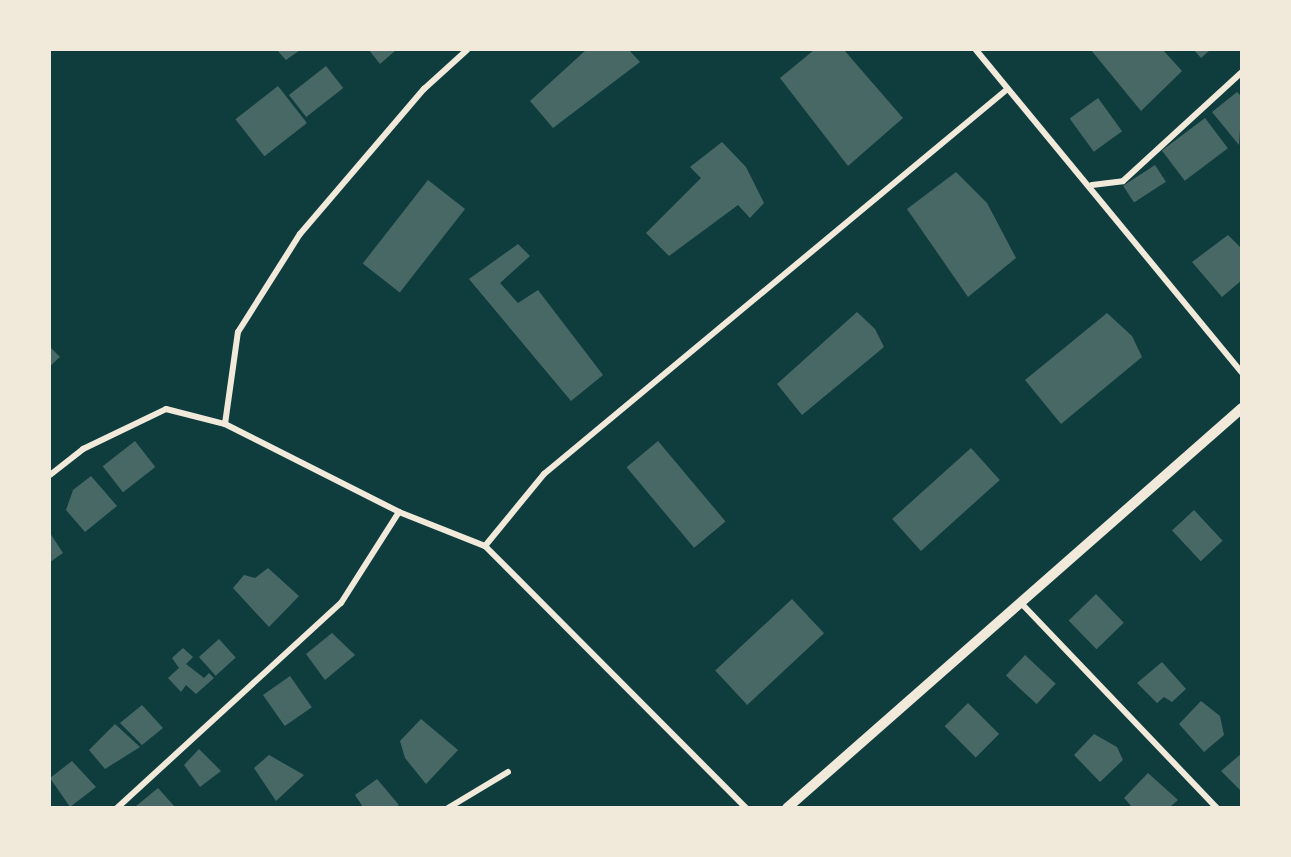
<!DOCTYPE html>
<html>
<head>
<meta charset="utf-8">
<style>
	body { margin:0 }
	#map { position:relative; width:1291px; height:857px; overflow:hidden; background:#0f3d3e; font-family:Manrope,sans-serif }
	div>[style] { position:absolute }
	.building>* { inset:0; background:#486865; transform-origin:0 0 }
	.minor>* { height:6px; margin:-3px; padding:0 3px; transform-origin:3px; border-radius:3px; background:#f1e9da }
	.tertiary>* { height:10px; margin:-5px; padding:0 5px; transform-origin:5px; border-radius:5px; background:#f1e9da }
	span { translate:-50% -50%; white-space:nowrap; text-align:center; line-height:1.15; -webkit-text-stroke:4.5px #f1e9da; paint-order:stroke }
	.frame { position:absolute; inset:0; border:51px solid #f1e9da; pointer-events:none }
</style>
</head>
<body>
<div id="map">
	<div class="building">
		<i style="clip-path:polygon(277px 50px,300px 50px,286px 60px)"></i>
		<i style="clip-path:polygon(369px 50px,396px 50px,380px 64px)"></i>
		<i style="clip-path:polygon(586px 50px,629px 50px,640px 62px,553px 128px,530px 101px)"></i>
		<i style="clip-path:polygon(814px 50px,844px 50px,903px 118px,848px 166px,780px 78px)"></i>
		<i style="clip-path:polygon(1091px 50px,1163px 50px,1182px 71px,1141px 111px)"></i>
		<i style="clip-path:polygon(1194px 50px,1210px 50px,1201px 58px)"></i>
		<i style="left:326px;top:66px;width:28px;height:47px;rotate:52deg"></i>
		<i style="left:278px;top:86px;width:47px;height:54px;rotate:52deg"></i>
		<i style="clip-path:polygon(1237px 92px,1242px 97px,1239px 145px,1212px 112px)"></i>
		<i style="left:1098px;top:98px;width:41px;height:35px;rotate:54deg"></i>
		<i style="left:1205px;top:118px;width:38px;height:54px;rotate:53deg"></i>
		<i style="clip-path:polygon(722px 142px,746px 167px,764px 203px,750px 218px,738px 205px,669px 256px,646px 233px,701px 178px,690px 167px)"></i>
		<i style="left:1155px;top:165px;width:20px;height:38px;rotate:57deg"></i>
		<i style="clip-path:polygon(956px 172px,987px 203px,1016px 258px,968px 297px,907px 209px)"></i>
		<i style="left:428px;top:180px;width:47px;height:106px;rotate:38deg"></i>
		<i style="clip-path:polygon(1228px 235px,1242px 249px,1242px 280px,1222px 297px,1192px 262px)"></i>
		<i style="clip-path:polygon(518px 244px,530px 256px,500px 283px,518px 303px,538px 290px,603px 375px,571px 401px,469px 279px)"></i>
		<i style="clip-path:polygon(857px 312px,875px 329px,884px 347px,802px 415px,777px 384px)"></i>
		<i style="clip-path:polygon(1107px 313px,1132px 336px,1142px 357px,1061px 424px,1025px 380px)"></i>
		<i style="clip-path:polygon(50px 347px,60px 357px,50px 366px)"></i>
		<i style="left:135px;top:441px;width:33px;height:41px;rotate:52deg"></i>
		<i style="left:658px;top:441px;width:105px;height:41px;rotate:50deg"></i>
		<i style="left:971px;top:448px;width:43px;height:106px;rotate:48deg"></i>
		<i style="clip-path:polygon(91px 476px,117px 506px,85px 532px,66px 510px,73px 490px)"></i>
		<i style="left:1194px;top:510px;width:42px;height:30px;rotate:47deg"></i>
		<i style="clip-path:polygon(50px 533px,63px 553px,50px 562px)"></i>
		<i style="clip-path:polygon(268px 568px,299px 596px,269px 627px,233px 588px,244px 575px,255px 578px)"></i>
		<i style="left:1096px;top:594px;width:40px;height:38px;rotate:46deg"></i>
		<i style="left:792px;top:599px;width:47px;height:105px;rotate:47deg"></i>
		<i style="clip-path:polygon(332px 633px,355px 655px,325px 680px,306px 654px)"></i>
		<i style="left:219px;top:639px;width:25px;height:27px;rotate:48deg"></i>
		<i style="clip-path:polygon(183px 648px,193px 657px,186px 664px,204px 678px,209px 673px,214px 678px,196px 694px,186px 685px,181px 692px,168px 678px,179px 668px,172px 658px)"></i>
		<i style="left:1025px;top:655px;width:42px;height:28px;rotate:43deg"></i>
		<i style="clip-path:polygon(1162px 662px,1186px 689px,1172px 702px,1164px 697px,1157px 703px,1137px 683px)"></i>
		<i style="left:290px;top:676px;width:38px;height:33px;rotate:55deg"></i>
		<i style="clip-path:polygon(1201px 701px,1220px 716px,1224px 735px,1204px 752px,1179px 724px)"></i>
		<i style="left:968px;top:703px;width:44px;height:33px;rotate:45deg"></i>
		<i style="clip-path:polygon(142px 705px,163px 728px,142px 745px,120px 723px)"></i>
		<i style="clip-path:polygon(421px 719px,458px 750px,426px 784px,405px 758px,400px 741px)"></i>
		<i style="clip-path:polygon(115px 724px,140px 747px,105px 769px,89px 750px)"></i>
		<i style="clip-path:polygon(1094px 734px,1117px 747px,1123px 760px,1100px 782px,1074px 755px)"></i>
		<i style="clip-path:polygon(199px 749px,221px 771px,200px 787px,184px 765px)"></i>
		<i style="clip-path:polygon(1242px 753px,1242px 792px,1221px 771px)"></i>
		<i style="clip-path:polygon(269px 755px,304px 775px,276px 801px,254px 768px)"></i>
		<i style="clip-path:polygon(72px 761px,96px 787px,70px 807px,50px 778px)"></i>
		<i style="clip-path:polygon(1148px 773px,1178px 800px,1170px 807px,1132px 807px,1124px 798px)"></i>
		<i style="clip-path:polygon(377px 779px,399px 805px,395px 807px,363px 807px,355px 795px)"></i>
		<i style="clip-path:polygon(158px 788px,175px 807px,135px 807px)"></i>
	</div>
	<div class="minor">
		<i style="left:976px;top:50px;width:418px;rotate:50.5deg"></i>
		<i style="left:1092px;top:185px;width:31px;rotate:-7deg"></i>
		<i style="left:1123px;top:181px;width:161px;rotate:-42.5deg"></i>
		<i style="left:225px;top:424px;width:195px;rotate:26.8deg"></i>
		<i style="left:399px;top:512px;width:92px;rotate:21.6deg"></i>
		<i style="left:485px;top:546px;width:370px;rotate:45.1deg"></i>
		<i style="left:50px;top:475px;width:42px;rotate:-38.2deg"></i>
		<i style="left:83px;top:449px;width:92px;rotate:-25.7deg"></i>
		<i style="left:166px;top:409px;width:61px;rotate:14.3deg"></i>
		<i style="left:225px;top:424px;width:93px;rotate:-82deg"></i>
		<i style="left:238px;top:332px;width:116px;rotate:-57.7deg"></i>
		<i style="left:300px;top:234px;width:191px;rotate:-49.5deg"></i>
		<i style="left:424px;top:89px;width:58px;rotate:-42.2deg"></i>
		<i style="left:485px;top:546px;width:93px;rotate:-50.7deg"></i>
		<i style="left:544px;top:474px;width:599px;rotate:-39.72deg"></i>
		<i style="left:1021px;top:603px;width:284px;rotate:46.3deg"></i>
		<i style="left:117px;top:808px;width:304px;rotate:-42.5deg"></i>
		<i style="left:341px;top:603px;width:108px;rotate:-57.5deg"></i>
		<i style="left:448px;top:808px;width:70px;rotate:-31deg"></i>
	</div>
	<div class="tertiary">
		<i style="left:787px;top:808px;width:606px;rotate:-41.32deg"></i>
	</div>
	<div class="frame"></div>
</div>
</body>
</html>
